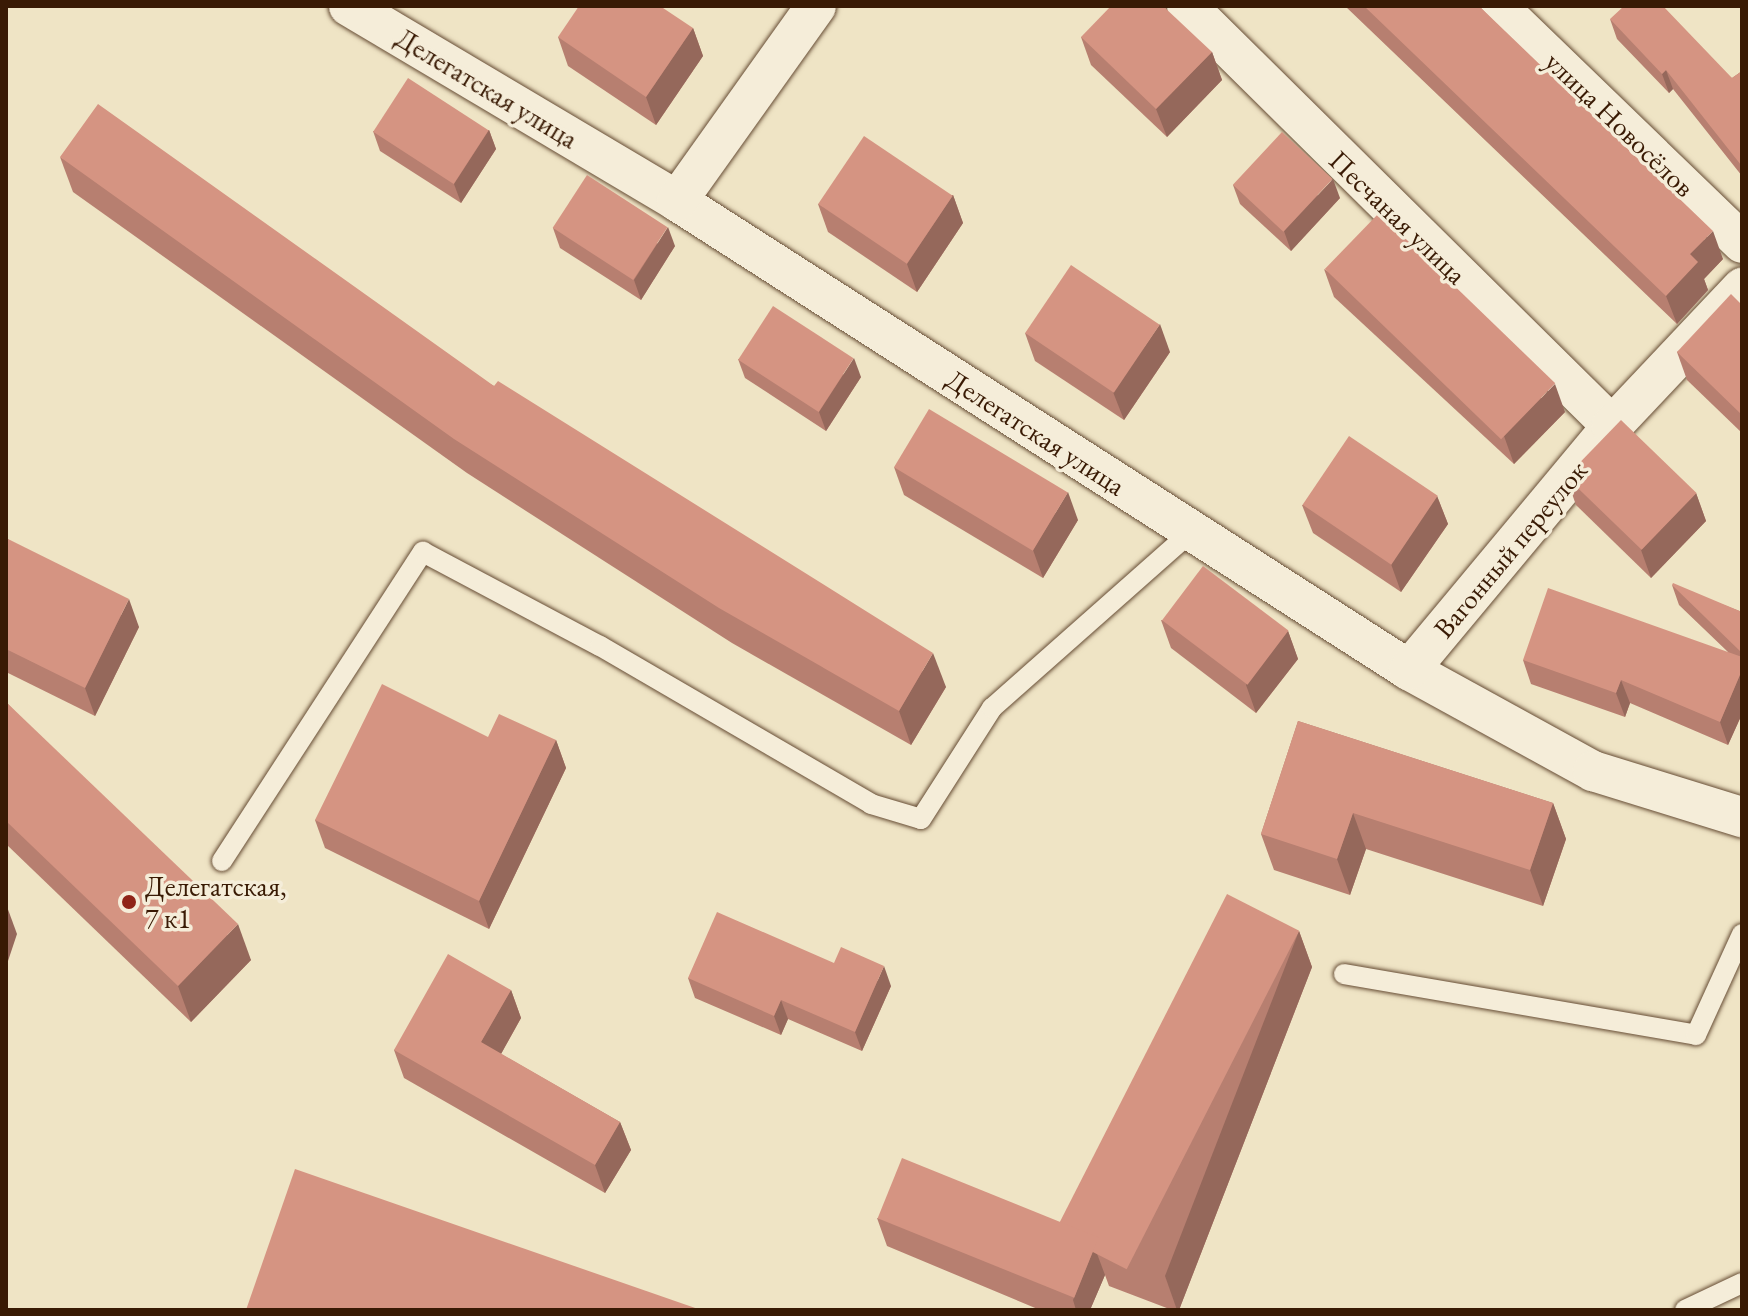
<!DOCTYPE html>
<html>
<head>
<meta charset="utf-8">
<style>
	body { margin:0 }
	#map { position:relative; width:1748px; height:1316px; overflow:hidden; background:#efe4c5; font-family:"EB Garamond",serif }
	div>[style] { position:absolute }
	.roads { filter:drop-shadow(0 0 2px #664c34) drop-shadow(0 0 2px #664c34) }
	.lane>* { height:20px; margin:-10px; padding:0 10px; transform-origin:10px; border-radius:10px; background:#f5edd9 }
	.street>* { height:40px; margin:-20px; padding:0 20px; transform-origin:20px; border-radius:20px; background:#f5edd9 }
	.wall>* { inset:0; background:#b77f70 }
	.shaded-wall>* { inset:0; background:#95685b }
	.building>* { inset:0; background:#d59482; transform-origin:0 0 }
	.dots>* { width:22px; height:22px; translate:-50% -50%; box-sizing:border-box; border:4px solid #f5edd9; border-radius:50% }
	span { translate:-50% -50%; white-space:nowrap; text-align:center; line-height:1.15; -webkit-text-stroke:7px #f5edd9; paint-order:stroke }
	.street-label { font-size:28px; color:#391a04 }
	.poi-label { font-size:28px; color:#391a04 }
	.left { translate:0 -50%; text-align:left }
	.frame { position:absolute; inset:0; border:8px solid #391a04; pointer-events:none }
</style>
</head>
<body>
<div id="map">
	<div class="roads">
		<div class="lane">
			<i style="left:222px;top:861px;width:369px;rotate:-57deg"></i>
			<i style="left:423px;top:552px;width:200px;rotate:28deg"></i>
			<i style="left:600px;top:646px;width:314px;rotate:30.2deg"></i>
			<i style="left:871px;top:804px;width:52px;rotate:16.7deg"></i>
			<i style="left:921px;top:819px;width:132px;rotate:-57.4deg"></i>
			<i style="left:992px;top:708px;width:266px;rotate:-41.5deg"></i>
			<i style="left:1344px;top:974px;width:357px;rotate:9.8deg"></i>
			<i style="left:1696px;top:1035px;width:111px;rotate:-65.5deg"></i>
			<i style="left:1685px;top:1310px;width:63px;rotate:-25.3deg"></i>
		</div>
		<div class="street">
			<i style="left:349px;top:6px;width:382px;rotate:30.7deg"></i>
			<i style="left:677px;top:201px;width:869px;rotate:32.65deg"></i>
			<i style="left:1409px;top:670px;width:210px;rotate:28.8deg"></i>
			<i style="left:1593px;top:771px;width:156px;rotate:17.2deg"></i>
			<i style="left:1187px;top:6px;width:598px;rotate:44.66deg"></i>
			<i style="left:1497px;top:6px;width:341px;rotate:44deg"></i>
			<i style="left:677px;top:201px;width:239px;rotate:-54.5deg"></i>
			<i style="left:1409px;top:670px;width:317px;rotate:-50.2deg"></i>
			<i style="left:1612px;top:426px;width:190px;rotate:-46.7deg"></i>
		</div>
	</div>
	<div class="wall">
		<i style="clip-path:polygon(1345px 6px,1479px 6px,1723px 259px,1704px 279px,1708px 290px,1677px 324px)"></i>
		<i style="clip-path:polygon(1610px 19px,1732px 78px,1742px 71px,1742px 176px,1673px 89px,1669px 93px,1617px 39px)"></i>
		<i style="clip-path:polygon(693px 28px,703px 56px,656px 125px,568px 66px,558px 37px)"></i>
		<i style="clip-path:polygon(1081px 37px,1212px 52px,1222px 80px,1167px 137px,1091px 65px)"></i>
		<i style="clip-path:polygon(489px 130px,496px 149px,461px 203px,380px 151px,373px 131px)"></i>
		<i style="clip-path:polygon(60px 157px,494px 386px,946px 687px,911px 745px,732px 643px,467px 473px,73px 192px)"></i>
		<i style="clip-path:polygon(1233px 185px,1340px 198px,1291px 251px,1240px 204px)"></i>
		<i style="clip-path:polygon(953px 195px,963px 223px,917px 292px,828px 232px,818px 204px)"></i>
		<i style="clip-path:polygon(553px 228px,675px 246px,641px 300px,560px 248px)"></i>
		<i style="clip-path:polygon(1324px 269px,1565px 412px,1514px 464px,1334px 297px)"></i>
		<i style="clip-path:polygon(1742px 305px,1742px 433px,1687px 380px,1677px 352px)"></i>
		<i style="clip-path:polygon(1025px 333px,1170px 352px,1124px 420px,1035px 361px)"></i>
		<i style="clip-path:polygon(738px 359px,861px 377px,826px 431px,745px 378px)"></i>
		<i style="clip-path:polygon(894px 467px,1078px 520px,1043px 578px,904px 495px)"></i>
		<i style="clip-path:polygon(1566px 477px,1696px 493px,1706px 521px,1651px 578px,1576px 505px)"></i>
		<i style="clip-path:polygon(1437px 496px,1448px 524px,1401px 592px,1313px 533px,1302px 505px)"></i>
		<i style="clip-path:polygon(6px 538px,139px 627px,95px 716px,6px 672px)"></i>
		<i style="clip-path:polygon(1672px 585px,1742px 612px,1742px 714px,1728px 745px,1630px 703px,1625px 717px,1531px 684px,1523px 660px,1728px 652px,1679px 605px)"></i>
		<i style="clip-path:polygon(1161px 620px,1288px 631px,1298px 659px,1256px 713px,1171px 648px)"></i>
		<i style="clip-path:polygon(6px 702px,251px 960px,191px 1022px,6px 844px)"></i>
		<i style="clip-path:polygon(1298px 721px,1553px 803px,1566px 839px,1543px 906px,1366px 849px,1350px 895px,1274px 870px,1261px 834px)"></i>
		<i style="clip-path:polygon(488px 737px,556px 740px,566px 768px,489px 929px,325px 848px,315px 820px)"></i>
		<i style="clip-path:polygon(1299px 931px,1312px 967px,1179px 1310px,1172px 1310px,1109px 1286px,1105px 1275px,1090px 1310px,1040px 1310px,887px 1246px,877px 1218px,1099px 1242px)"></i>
		<i style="clip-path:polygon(834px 963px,891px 986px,862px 1051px,788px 1019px,781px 1035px,695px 998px,688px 978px)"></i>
		<i style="clip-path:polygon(511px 990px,521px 1018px,501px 1054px,620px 1122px,631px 1150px,605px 1193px,404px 1078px,394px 1050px)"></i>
	</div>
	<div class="shaded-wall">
		<i style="clip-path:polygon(693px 28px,703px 56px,656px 125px,646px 97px)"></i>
		<i style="clip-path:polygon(1212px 52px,1222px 80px,1167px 137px,1156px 109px)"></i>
		<i style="clip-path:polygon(1666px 70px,1673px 89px,1669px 93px,1662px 74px)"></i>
		<i style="clip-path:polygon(489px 130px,496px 149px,461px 203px,454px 184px)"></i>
		<i style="clip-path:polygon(1333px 179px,1340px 198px,1291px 251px,1284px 231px)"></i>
		<i style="clip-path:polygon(953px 195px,963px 223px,917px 292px,907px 264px)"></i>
		<i style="clip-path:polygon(668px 227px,675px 246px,641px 300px,634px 280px)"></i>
		<i style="clip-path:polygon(1713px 231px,1723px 259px,1704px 279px,1708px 290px,1677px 324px,1666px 296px,1690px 254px)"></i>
		<i style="clip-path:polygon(1160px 324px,1170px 352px,1124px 420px,1113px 392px)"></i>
		<i style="clip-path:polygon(854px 358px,861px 377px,826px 431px,819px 412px)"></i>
		<i style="clip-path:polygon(1555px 384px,1565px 412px,1514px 464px,1504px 436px)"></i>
		<i style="clip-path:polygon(1068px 492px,1078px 520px,1043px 578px,1033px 550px)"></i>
		<i style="clip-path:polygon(1696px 493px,1706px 521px,1651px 578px,1641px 550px)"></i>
		<i style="clip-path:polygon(1437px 496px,1448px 524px,1401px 592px,1391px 564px)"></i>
		<i style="clip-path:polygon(129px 599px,139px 627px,95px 716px,85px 688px)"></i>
		<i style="clip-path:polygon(1288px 631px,1298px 659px,1256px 713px,1246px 685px)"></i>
		<i style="clip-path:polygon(933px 653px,946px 687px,911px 745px,899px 711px)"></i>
		<i style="clip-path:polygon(1742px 670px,1742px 714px,1728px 745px,1720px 722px)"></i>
		<i style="clip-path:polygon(1621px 680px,1630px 703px,1625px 717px,1616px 693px)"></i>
		<i style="clip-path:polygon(556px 740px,566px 768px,489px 929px,479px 901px)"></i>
		<i style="clip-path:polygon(1553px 803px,1566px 839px,1543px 906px,1530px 870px)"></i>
		<i style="clip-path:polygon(1353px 813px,1366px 849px,1350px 895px,1337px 859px)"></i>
		<i style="clip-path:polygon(6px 904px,17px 934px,6px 967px)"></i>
		<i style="clip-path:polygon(238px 924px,251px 960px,191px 1022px,178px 986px)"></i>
		<i style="clip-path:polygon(1299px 931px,1312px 967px,1179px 1310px,1177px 1310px,1165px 1276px)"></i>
		<i style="clip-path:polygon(884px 966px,891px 986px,862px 1051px,855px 1032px)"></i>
		<i style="clip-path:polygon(511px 990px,521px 1018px,492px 1070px,481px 1042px)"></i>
		<i style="clip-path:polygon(781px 1000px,788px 1019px,781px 1035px,774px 1016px)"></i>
		<i style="clip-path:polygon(620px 1122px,631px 1150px,605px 1193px,595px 1165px)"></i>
		<i style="clip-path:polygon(1098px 1239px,1103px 1253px,1096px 1251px,1105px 1275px,1090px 1310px,1076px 1310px,1073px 1300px)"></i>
	</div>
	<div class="building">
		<i style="clip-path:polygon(579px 6px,660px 6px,693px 28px,646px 97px,558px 37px)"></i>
		<i style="clip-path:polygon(1111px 6px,1163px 6px,1212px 52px,1156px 109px,1081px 37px)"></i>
		<i style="clip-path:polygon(1364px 6px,1479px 6px,1713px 231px,1690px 254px,1698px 262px,1666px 296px)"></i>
		<i style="clip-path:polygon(1624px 6px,1663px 6px,1732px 78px,1742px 71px,1741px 165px,1666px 70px,1662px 74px,1610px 19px)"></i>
		<i style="left:408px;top:78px;width:96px;height:64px;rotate:33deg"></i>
		<i style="clip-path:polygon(98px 104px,494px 386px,498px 381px,933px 653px,899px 711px,719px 608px,454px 439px,60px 157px)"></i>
		<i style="left:1282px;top:132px;width:69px;height:72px;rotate:43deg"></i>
		<i style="left:864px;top:136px;width:107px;height:82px;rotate:34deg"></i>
		<i style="left:587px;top:175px;width:96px;height:63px;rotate:33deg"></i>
		<i style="left:1379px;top:213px;width:245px;height:78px;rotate:44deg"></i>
		<i style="left:1071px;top:265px;width:107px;height:82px;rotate:34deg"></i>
		<i style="clip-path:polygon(1731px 294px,1742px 305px,1742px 415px,1677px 352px)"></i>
		<i style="left:773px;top:306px;width:96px;height:64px;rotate:33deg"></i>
		<i style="left:929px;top:409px;width:162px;height:68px;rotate:31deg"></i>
		<i style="left:1621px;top:420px;width:105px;height:79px;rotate:44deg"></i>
		<i style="left:1349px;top:436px;width:107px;height:83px;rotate:34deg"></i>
		<i style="clip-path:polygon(6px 538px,129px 599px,85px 688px,6px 649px)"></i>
		<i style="left:1203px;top:566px;width:107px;height:68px;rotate:37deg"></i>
		<i style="clip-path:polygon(1673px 583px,1742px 612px,1742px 653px,1672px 585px)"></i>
		<i style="clip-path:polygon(1548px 588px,1742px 657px,1742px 670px,1720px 722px,1621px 680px,1616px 693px,1523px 660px)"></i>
		<i style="clip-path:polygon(382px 684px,488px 737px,499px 714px,556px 740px,479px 901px,315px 820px)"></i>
		<i style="clip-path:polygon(6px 702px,238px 924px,178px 986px,6px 821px)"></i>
		<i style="clip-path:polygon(1298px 721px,1553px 803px,1530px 870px,1353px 813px,1337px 859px,1261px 834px)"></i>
		<i style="left:1227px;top:894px;width:81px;height:380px;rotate:27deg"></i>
		<i style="clip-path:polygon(717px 912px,834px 963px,841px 947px,884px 966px,855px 1032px,781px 1000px,774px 1016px,688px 978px)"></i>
		<i style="clip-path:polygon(448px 954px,511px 990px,481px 1042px,620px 1122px,595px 1165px,394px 1050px)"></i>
		<i style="left:902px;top:1158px;width:212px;height:65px;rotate:22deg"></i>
		<i style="clip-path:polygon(295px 1169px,701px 1310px,246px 1310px)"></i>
	</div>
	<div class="dots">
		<i style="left:129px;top:902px;background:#8f2418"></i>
	</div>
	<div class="street-label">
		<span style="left:487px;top:88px;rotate:31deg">Делегатская улица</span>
		<span style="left:1620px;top:124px;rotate:44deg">улица Новосёлов</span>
		<span style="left:1398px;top:217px;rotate:44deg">Песчаная улица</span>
		<span style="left:1036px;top:432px;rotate:33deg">Делегатская улица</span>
		<span style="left:1510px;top:549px;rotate:-50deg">Вагонный переулок</span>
	</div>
	<div class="poi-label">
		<span class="left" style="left:145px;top:902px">Делегатская,<br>7 к1</span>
	</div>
	<div class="frame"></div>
</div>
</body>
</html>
